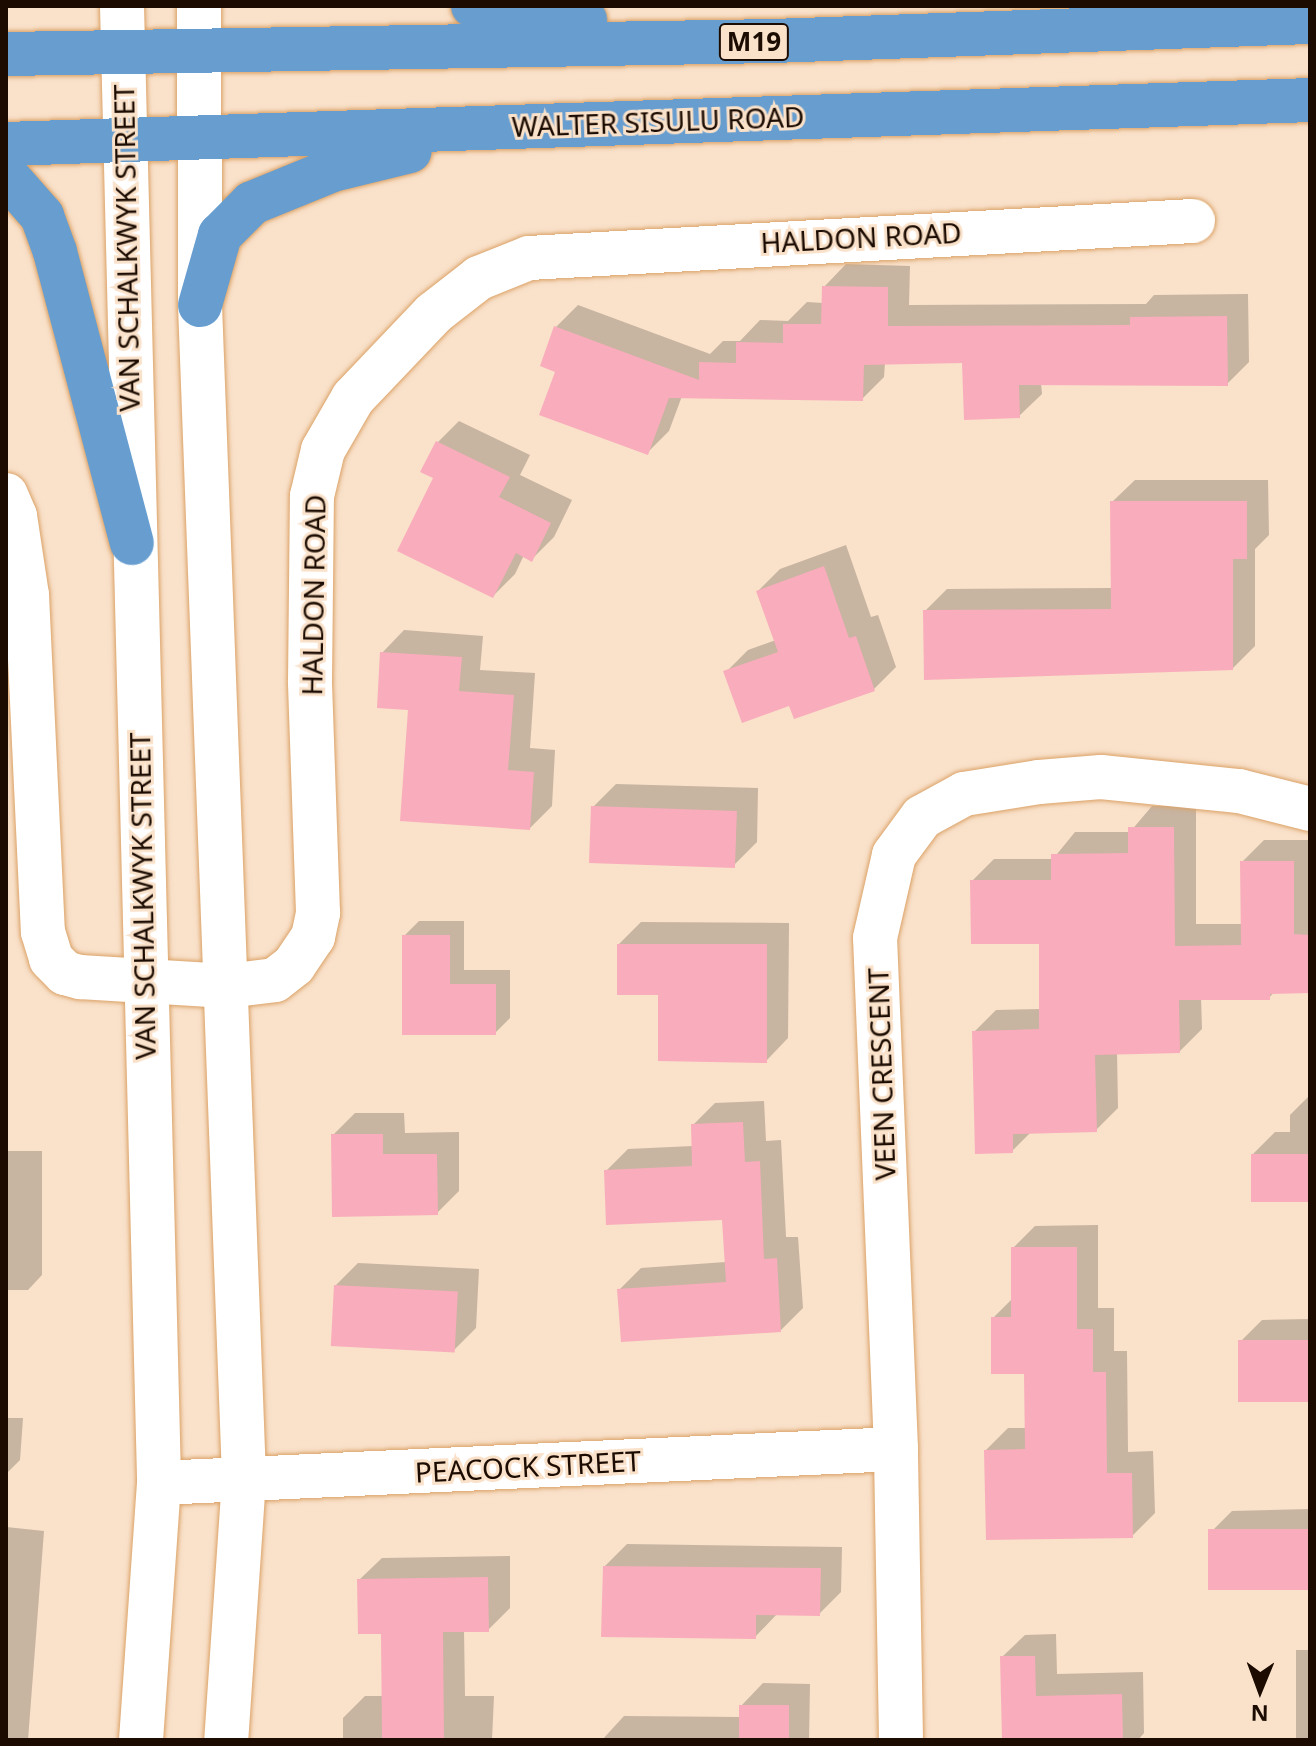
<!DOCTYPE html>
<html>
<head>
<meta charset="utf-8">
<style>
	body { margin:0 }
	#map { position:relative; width:1316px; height:1746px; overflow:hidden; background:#f9e1ca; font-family:"Noto Sans",sans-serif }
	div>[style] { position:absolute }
	.shadow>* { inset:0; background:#0003; transform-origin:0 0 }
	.building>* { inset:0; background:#f9acbb; transform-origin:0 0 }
	.roads { filter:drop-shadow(0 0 2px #dba267) drop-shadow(0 0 2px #dba267) }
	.minor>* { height:44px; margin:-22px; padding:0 22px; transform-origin:22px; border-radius:22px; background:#fff }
	.highway>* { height:44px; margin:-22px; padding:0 22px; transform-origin:22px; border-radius:22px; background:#689ecf }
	span { translate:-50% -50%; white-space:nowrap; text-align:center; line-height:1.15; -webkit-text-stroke:6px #f9e1ca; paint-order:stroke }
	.shield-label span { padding:2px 6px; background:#f9e1ca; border:2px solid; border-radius:6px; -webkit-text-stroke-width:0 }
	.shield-label { font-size:26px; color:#1b0b00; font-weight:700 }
	.street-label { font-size:28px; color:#1b0b00 }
	.frame { position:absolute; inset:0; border:8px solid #1b0b00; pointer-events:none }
	.north { position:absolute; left:1220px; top:1650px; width:80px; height:80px; -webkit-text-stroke:6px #f9e1ca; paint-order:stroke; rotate:181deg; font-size:22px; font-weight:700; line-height:32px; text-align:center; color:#1b0b00 }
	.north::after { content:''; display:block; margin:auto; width:28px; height:36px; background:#1b0b00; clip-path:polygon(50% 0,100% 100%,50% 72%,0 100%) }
</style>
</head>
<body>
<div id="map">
	<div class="shadow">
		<i style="clip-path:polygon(846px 264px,910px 266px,909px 305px,1146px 304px,1154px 295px,1248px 294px,1249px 362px,1227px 384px,1041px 383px,1042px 394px,1019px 416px,964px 361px,885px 362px,884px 377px,862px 399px,682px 396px,669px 431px,647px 453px,558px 371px,556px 327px,578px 305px,710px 354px,723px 341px,740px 341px,760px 320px,788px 321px,807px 302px,823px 303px,824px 287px)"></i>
		<i style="clip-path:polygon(459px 421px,530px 455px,520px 475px,572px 500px,554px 537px,532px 559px,524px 555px,515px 574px,493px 596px,436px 477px,437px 443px)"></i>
		<i style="clip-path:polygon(1135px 480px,1268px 480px,1269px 535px,1255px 549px,1255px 646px,1233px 668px,925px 611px,947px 589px,1113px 588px,1112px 502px)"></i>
		<i style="clip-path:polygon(846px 545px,871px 617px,878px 615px,896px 667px,874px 689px,791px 704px,726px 672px,748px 650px,776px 640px,758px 591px,780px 569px)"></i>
		<i style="clip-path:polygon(404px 630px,483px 636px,480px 670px,535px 673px,530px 748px,555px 750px,552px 806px,530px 828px,410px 708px,382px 653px)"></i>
		<i style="clip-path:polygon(616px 784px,758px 788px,757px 842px,735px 864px,593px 807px)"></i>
		<i style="clip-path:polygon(1152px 806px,1196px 806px,1196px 924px,1242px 924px,1242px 862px,1264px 840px,1310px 840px,1310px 991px,1275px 991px,1269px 998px,1201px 998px,1202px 1029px,1180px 1051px,1117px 1052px,1118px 1108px,1096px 1130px,1031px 1132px,1012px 1151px,974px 1032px,996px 1010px,1041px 1009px,1041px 942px,972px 881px,994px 859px,1053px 859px,1075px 832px,1130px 832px)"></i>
		<i style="clip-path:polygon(419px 921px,464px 921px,464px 970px,510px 970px,510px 1018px,495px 1033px,404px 936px)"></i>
		<i style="clip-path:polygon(641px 922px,789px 923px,788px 1038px,766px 1061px,660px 993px,619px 944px)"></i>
		<i style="clip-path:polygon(1310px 1095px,1310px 1201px,1253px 1154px,1275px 1132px,1290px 1132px,1290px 1115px)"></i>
		<i style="clip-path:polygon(764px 1101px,766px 1141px,781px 1140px,786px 1237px,798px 1237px,803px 1308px,781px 1330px,619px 1290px,641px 1268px,726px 1262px,723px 1217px,606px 1171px,628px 1149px,693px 1146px,693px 1125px,715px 1103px)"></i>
		<i style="clip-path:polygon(355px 1113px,404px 1113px,405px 1133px,459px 1132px,459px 1191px,437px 1213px,333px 1135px)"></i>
		<i style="clip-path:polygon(6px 1151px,42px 1151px,42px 1275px,28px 1290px,6px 1290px)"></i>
		<i style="clip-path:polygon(1098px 1225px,1098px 1308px,1114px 1308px,1114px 1351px,1127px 1351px,1128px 1452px,1153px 1451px,1155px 1513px,1132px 1536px,986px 1450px,1008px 1428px,1027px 1428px,1026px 1372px,993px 1318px,1013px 1298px,1013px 1248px,1035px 1226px)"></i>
		<i style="clip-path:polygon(358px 1263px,479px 1269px,476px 1328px,454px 1350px,336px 1285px)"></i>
		<i style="clip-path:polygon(1310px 1319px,1310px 1400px,1240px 1342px,1262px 1320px)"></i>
		<i style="clip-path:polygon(6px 1418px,23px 1418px,20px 1460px,6px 1474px)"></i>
		<i style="clip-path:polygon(1310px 1509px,1310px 1588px,1210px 1533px,1232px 1511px)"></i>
		<i style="clip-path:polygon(6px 1527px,44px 1531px,28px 1740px,6px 1740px)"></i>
		<i style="clip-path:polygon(627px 1544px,842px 1547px,841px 1592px,819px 1614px,778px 1613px,755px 1637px,605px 1566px)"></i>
		<i style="clip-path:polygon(510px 1556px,510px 1608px,488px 1630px,464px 1630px,465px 1696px,494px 1696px,492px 1740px,343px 1740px,343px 1718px,365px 1696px,384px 1696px,383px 1632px,359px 1580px,382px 1558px)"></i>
		<i style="clip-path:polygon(1056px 1634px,1057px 1674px,1143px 1672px,1144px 1733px,1138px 1740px,1004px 1740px,1002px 1657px,1025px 1635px)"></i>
		<i style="left:1310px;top:1650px;width:89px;height:14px;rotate:90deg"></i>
		<i style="clip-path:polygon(763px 1683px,810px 1684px,809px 1740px,602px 1740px,624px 1716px,741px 1717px,741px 1706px)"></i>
	</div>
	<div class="building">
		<i style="clip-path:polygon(822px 286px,888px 287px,888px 326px,1130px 325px,1130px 317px,1227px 316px,1228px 386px,1019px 385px,1020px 418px,964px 420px,962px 363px,864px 365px,863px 401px,669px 398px,648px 455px,539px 415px,555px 372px,540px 366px,554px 326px,699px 380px,699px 362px,736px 363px,736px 342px,783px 343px,783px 324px,821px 324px)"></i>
		<i style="clip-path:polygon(436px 441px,510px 477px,499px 497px,551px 523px,532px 562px,516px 553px,493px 598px,397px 551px,433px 478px,420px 472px)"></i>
		<i style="clip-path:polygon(1110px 501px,1247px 501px,1247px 559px,1233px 559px,1233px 670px,924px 680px,923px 610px,1111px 609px)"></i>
		<i style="clip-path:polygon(824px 566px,849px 638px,856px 636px,875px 691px,794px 719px,789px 706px,742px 723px,723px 671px,778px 652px,756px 591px)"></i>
		<i style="clip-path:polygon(380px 652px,462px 657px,459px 691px,514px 695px,508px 770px,534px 772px,530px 830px,400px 821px,408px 710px,377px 708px)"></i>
		<i style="left:591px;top:806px;width:146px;height:57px;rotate:2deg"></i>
		<i style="clip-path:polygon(1128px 827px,1174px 827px,1175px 946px,1241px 945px,1240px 861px,1294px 861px,1294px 934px,1310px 935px,1310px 993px,1270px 994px,1270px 1000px,1179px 1000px,1180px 1053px,1095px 1055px,1097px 1132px,1013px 1134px,1013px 1153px,975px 1154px,972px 1031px,1039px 1029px,1039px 944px,971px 944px,970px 880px,1051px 880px,1051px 854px,1128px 853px)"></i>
		<i style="clip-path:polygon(402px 935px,450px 935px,450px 984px,496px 984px,496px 1035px,402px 1035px)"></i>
		<i style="clip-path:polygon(617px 944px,767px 944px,767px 1063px,658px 1061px,658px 995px,617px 995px)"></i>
		<i style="clip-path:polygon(743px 1122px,745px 1162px,760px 1161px,764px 1259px,777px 1258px,781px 1332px,621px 1342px,617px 1289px,726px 1282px,722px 1220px,606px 1225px,604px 1170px,692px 1166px,691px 1124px)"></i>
		<i style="clip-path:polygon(331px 1134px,383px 1134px,383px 1154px,437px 1154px,438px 1215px,332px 1217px)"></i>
		<i style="left:1251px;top:1154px;width:59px;height:48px"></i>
		<i style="clip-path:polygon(1011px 1247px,1077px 1247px,1077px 1329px,1093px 1329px,1093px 1372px,1106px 1372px,1107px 1473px,1132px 1473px,1133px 1538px,986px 1540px,984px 1450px,1025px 1449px,1024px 1374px,991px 1374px,991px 1317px,1011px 1317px)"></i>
		<i style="left:334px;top:1285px;width:124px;height:61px;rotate:3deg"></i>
		<i style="left:1310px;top:1340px;width:62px;height:72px;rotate:90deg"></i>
		<i style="left:1310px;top:1529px;width:61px;height:102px;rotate:90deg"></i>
		<i style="clip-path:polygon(603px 1566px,821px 1568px,820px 1616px,756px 1615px,756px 1639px,601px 1637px)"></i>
		<i style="clip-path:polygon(488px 1577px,489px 1632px,443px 1632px,444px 1740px,382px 1740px,381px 1634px,358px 1634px,357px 1579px)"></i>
		<i style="clip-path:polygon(1000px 1656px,1035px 1656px,1036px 1696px,1122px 1694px,1123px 1740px,1002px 1740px)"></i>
		<i style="left:739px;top:1705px;width:50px;height:35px"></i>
	</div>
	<div class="roads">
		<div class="minor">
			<i style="left:122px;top:6px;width:1477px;rotate:88.56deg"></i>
			<i style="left:159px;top:1483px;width:258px;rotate:94deg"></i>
			<i style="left:199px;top:6px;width:299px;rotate:89.8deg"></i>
			<i style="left:200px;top:305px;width:1175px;rotate:87.85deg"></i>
			<i style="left:244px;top:1479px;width:262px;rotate:93.9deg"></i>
			<i style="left:6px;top:495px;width:23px;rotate:67deg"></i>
			<i style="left:15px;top:516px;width:80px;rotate:81.4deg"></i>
			<i style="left:27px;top:595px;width:337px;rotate:87.3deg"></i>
			<i style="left:43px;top:932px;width:28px;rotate:73deg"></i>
			<i style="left:51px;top:959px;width:20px;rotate:45deg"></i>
			<i style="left:65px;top:973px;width:16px;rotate:15deg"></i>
			<i style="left:80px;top:977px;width:147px;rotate:3.5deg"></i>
			<i style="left:227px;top:986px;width:48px;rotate:-7.1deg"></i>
			<i style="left:275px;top:980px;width:24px;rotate:-38deg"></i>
			<i style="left:294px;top:965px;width:34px;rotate:-56deg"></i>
			<i style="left:313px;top:937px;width:25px;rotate:-78deg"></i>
			<i style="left:318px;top:913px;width:232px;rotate:-92deg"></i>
			<i style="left:310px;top:681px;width:185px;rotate:-89.4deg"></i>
			<i style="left:312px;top:496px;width:47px;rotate:-76.6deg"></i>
			<i style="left:323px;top:450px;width:60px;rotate:-60deg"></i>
			<i style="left:353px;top:398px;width:117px;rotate:-46.4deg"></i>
			<i style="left:434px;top:313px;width:57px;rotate:-37.9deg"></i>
			<i style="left:479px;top:278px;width:54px;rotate:-21.8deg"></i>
			<i style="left:529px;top:258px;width:665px;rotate:-3.19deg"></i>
			<i style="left:159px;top:1483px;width:738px;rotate:-2.64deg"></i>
			<i style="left:901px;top:1740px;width:291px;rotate:-91deg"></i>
			<i style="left:896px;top:1449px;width:511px;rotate:-92.35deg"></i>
			<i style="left:875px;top:938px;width:85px;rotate:-77.1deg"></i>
			<i style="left:894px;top:855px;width:47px;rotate:-53.6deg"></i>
			<i style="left:922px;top:817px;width:48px;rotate:-28.7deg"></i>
			<i style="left:964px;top:794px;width:76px;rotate:-9.1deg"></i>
			<i style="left:1039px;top:782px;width:62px;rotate:-4.6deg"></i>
			<i style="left:1101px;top:777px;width:139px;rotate:5.8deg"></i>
			<i style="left:1239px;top:791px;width:73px;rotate:14.2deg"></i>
		</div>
		<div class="highway">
			<i style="left:473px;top:6px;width:113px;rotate:7.1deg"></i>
			<i style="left:6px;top:54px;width:767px;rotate:-0.97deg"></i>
			<i style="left:773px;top:41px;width:537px;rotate:-2.03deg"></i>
			<i style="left:6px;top:144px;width:1305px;rotate:-1.93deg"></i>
			<i style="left:6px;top:175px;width:55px;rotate:48.7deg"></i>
			<i style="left:42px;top:216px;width:38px;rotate:70deg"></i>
			<i style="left:55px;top:252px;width:301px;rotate:75.2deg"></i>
			<i style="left:200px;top:305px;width:73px;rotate:-74.1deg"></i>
			<i style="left:220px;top:235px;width:45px;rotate:-45deg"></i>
			<i style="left:252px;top:203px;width:87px;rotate:-22.2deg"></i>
			<i style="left:333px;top:170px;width:79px;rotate:-13.9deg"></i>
		</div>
	</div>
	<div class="shield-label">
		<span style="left:754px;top:42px">M19</span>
	</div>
	<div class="street-label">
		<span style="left:658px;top:121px;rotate:-2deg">WALTER SISULU ROAD</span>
		<span style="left:861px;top:237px;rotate:-3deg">HALDON ROAD</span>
		<span style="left:126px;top:248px;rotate:-91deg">VAN SCHALKWYK STREET</span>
		<span style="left:313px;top:595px;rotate:-89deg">HALDON ROAD</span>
		<span style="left:142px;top:896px;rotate:-91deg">VAN SCHALKWYK STREET</span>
		<span style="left:881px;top:1074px;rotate:-92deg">VEEN CRESCENT</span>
		<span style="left:528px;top:1466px;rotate:-3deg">PEACOCK STREET</span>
	</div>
	<div class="frame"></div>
	<div class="north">N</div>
</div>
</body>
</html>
